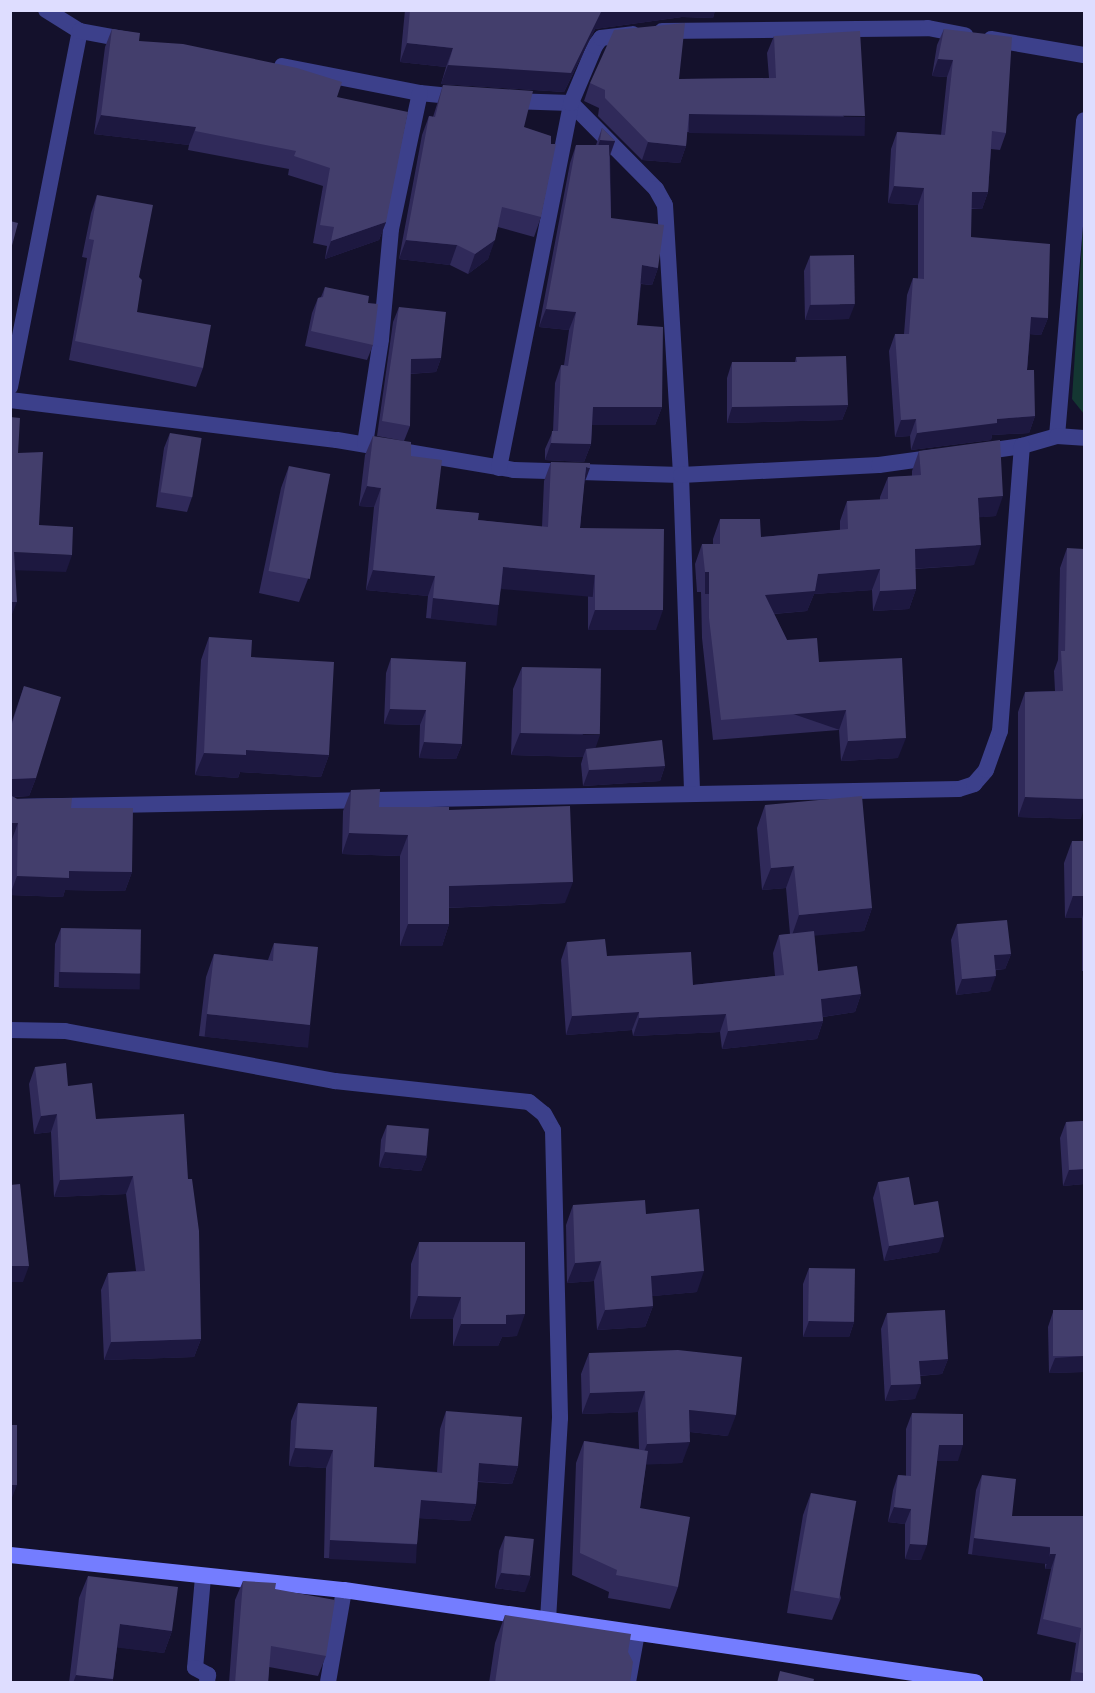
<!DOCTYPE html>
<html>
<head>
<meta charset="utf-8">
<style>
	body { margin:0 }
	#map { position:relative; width:1095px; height:1693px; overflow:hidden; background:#14112c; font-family:"Open Sans",sans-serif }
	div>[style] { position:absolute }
	.green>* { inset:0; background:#143732 }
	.minor>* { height:16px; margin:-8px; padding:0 8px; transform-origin:8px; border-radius:8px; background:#3c408b }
	.secondary>* { height:16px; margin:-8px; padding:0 8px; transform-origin:8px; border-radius:8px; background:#747dff }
	.wall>* { inset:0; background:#302a5a }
	.shaded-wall>* { inset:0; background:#1d1840; transform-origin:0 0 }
	.building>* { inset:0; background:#433e6c; transform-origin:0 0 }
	span { translate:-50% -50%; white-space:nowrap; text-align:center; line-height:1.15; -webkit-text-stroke:6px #14112c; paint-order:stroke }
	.frame { position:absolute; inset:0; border:12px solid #deddff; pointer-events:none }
</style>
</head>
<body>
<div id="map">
	<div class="green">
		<i style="clip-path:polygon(1084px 211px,1084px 414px,1072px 399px)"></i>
	</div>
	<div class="minor">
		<i style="left:46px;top:10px;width:40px;rotate:32deg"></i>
		<i style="left:662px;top:31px;width:266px;rotate:-0.6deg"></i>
		<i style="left:928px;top:28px;width:38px;rotate:11deg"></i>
		<i style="left:991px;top:39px;width:94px;rotate:9.8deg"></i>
		<i style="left:282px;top:66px;width:141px;rotate:11.1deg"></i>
		<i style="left:420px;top:93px;width:40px;rotate:5.7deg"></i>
		<i style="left:510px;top:101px;width:61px;rotate:1.9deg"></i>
		<i style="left:571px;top:103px;width:121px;rotate:45.3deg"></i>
		<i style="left:656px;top:189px;width:18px;rotate:61deg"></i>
		<i style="left:665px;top:205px;width:270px;rotate:86.6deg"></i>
		<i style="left:681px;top:475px;width:319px;rotate:88deg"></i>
		<i style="left:10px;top:387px;width:363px;rotate:-78.9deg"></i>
		<i style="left:80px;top:31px;width:50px;rotate:10.4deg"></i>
		<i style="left:10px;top:400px;width:329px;rotate:7deg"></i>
		<i style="left:337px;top:440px;width:180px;rotate:9.6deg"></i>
		<i style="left:514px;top:470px;width:167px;rotate:1.7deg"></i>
		<i style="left:681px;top:475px;width:198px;rotate:-2.9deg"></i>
		<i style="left:879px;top:465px;width:59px;rotate:-7.9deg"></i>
		<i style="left:1057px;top:436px;width:317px;rotate:-85.1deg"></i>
		<i style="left:365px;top:444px;width:106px;rotate:-81.3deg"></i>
		<i style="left:381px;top:339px;width:110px;rotate:-84.8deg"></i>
		<i style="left:391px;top:229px;width:139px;rotate:-78deg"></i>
		<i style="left:980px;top:452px;width:42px;rotate:-8.1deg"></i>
		<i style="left:1022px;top:446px;width:36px;rotate:-16deg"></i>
		<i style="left:1057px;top:436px;width:27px;rotate:4deg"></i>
		<i style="left:499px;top:468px;width:372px;rotate:-78.8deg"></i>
		<i style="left:571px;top:103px;width:62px;rotate:-67.2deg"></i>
		<i style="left:595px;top:46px;width:10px;rotate:-53deg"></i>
		<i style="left:601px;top:38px;width:32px;rotate:-7deg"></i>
		<i style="left:10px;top:807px;width:949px;rotate:-1.09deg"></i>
		<i style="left:959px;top:789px;width:16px;rotate:-18deg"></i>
		<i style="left:974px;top:784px;width:18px;rotate:-49deg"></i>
		<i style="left:986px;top:770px;width:41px;rotate:-70.3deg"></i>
		<i style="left:1000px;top:731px;width:286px;rotate:-85.6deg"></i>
		<i style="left:10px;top:1030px;width:55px;rotate:1deg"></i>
		<i style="left:65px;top:1031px;width:275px;rotate:10.5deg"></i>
		<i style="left:335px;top:1081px;width:195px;rotate:6.2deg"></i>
		<i style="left:529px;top:1102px;width:19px;rotate:39deg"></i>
		<i style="left:544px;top:1114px;width:18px;rotate:61deg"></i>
		<i style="left:553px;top:1130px;width:288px;rotate:88.6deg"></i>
		<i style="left:560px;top:1418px;width:202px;rotate:93.4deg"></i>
		<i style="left:203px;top:1577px;width:91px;rotate:95deg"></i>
		<i style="left:195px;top:1668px;width:15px;rotate:28deg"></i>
		<i style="left:208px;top:1675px;width:7px;rotate:98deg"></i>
		<i style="left:328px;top:1682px;width:93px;rotate:-80.1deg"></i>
		<i style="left:628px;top:1682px;width:50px;rotate:-79.6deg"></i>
	</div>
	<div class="secondary">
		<i style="left:10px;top:1555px;width:336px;rotate:6deg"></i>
		<i style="left:344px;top:1590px;width:638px;rotate:8.3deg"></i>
	</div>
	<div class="wall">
		<i style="clip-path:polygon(405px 10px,715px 10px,713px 18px,682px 17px,595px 29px,564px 92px,441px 84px,446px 67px,400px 62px)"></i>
		<i style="clip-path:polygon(112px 29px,139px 41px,337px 97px,386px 222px,379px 240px,325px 259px,327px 246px,313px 243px,323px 186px,288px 175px,289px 169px,188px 150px,189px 145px,94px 134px,105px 47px)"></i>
		<i style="clip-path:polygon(944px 29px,1006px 133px,1000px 150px,991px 149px,988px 192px,982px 209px,971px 209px,971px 237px,1048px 318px,1041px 335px,1030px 334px,1027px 370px,1035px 416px,1029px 433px,992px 435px,991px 440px,911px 450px,910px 436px,895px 437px,889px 351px,895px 334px,904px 334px,907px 295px,913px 278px,918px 279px,918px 205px,888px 203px,891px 149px,897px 132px,941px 135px,947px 77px,932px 76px,937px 45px)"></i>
		<i style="clip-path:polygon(774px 36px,859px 134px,687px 132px,686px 146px,680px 163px,642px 160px,598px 116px,599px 108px,584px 101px,590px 83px,679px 79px,769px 78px,767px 53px)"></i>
		<i style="clip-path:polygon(443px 85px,524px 127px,541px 217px,534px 237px,498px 227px,488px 259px,468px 274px,450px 265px,399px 259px,422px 135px,429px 116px,433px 117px)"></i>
		<i style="clip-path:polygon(602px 128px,615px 141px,610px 156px,611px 218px,658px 268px,652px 285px,641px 284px,637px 325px,662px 407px,655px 425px,592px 425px,591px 444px,584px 462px,545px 460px,545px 449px,553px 431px,555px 383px,561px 365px,564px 365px,569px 330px,539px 327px,570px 163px,576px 145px,596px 145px)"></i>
		<i style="clip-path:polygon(97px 195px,139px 277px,137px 312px,203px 368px,196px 387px,69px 360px,87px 258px,82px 257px,91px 213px)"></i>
		<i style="clip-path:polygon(810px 256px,849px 319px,805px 320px,804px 271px)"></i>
		<i style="clip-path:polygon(325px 287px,368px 303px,373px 345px,367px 360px,305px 346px,312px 313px,318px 298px,321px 297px)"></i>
		<i style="clip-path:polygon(399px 307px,441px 358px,436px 372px,410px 374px,410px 426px,404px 441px,377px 436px,393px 322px)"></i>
		<i style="clip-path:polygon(796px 357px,848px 405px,842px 420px,727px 423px,727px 378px,732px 362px,795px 362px)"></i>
		<i style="clip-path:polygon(170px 433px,192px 497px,187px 512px,156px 507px,164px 448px)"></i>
		<i style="clip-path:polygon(373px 436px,411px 456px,436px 509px,478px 520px,542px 527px,544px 481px,551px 462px,584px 483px,580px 528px,656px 630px,588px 630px,588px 595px,501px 588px,492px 625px,426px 618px,428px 596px,366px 590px,374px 507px,359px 506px,365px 455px)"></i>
		<i style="clip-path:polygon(919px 451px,996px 516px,979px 517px,974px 565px,915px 569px,916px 589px,909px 609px,873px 611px,872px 590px,814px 594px,807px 611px,774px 614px,787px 640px,819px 662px,898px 758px,841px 761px,839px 730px,713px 740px,702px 638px,701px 592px,697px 592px,695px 564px,702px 544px,713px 544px,713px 539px,720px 519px,761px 537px,840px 530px,840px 521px,847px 501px,880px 500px,880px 497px,888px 477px,912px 476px,912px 471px)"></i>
		<i style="clip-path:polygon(289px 466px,308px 579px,299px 602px,259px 593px,281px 488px)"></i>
		<i style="clip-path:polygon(1067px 548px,1081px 819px,1018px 817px,1018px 712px,1025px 692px,1055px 691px,1054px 671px,1058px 660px,1060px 568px)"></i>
		<i style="clip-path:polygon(209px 637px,251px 657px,329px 755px,321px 777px,240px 772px,238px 778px,195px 775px,201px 660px)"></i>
		<i style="clip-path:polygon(391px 658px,462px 744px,456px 759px,419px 758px,420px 725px,384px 724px,386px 673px)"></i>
		<i style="clip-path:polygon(522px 667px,595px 748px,665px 766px,660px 781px,583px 786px,581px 764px,583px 757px,511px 755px,513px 689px)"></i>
		<i style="clip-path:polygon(24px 686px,36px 778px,29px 796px,14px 797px,17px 799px,71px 808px,132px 872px,125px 891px,65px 890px,63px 897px,10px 895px,10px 727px)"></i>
		<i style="clip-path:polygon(351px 790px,379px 807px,449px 810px,565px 903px,449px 908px,449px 924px,442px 946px,400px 946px,400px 856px,342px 854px,343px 811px)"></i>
		<i style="clip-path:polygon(765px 805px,872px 908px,864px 931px,814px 935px,818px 971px,861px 994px,855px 1012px,823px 1017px,823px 1021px,817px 1039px,722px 1049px,720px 1032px,633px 1036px,632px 1030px,566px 1035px,561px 960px,567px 942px,607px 956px,693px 985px,775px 976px,773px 953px,779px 935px,790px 934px,786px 888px,762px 890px,757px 828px)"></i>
		<i style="clip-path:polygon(1072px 841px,1084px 841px,1084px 971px,1082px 971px,1082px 918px,1065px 918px,1064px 863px)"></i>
		<i style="clip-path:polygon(957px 924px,1011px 954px,1005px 969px,996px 970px,990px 991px,956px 995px,951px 940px)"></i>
		<i style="clip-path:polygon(61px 928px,140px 974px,134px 989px,54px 987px,55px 944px)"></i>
		<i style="clip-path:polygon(274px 943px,310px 1025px,302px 1047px,199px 1036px,206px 977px,214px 954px,268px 960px)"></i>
		<i style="clip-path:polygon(35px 1067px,68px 1086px,96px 1119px,188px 1179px,201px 1339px,194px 1357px,104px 1360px,101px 1290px,108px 1273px,136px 1271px,126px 1194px,54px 1197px,51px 1132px,34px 1134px,29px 1084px)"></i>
		<i style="clip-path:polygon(1084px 1121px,1084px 1184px,1063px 1186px,1060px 1138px,1066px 1122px)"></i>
		<i style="clip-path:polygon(387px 1125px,427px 1156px,421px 1171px,379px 1167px,381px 1140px)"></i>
		<i style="clip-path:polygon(878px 1182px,914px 1205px,939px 1252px,884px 1261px,873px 1198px)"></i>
		<i style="clip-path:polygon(573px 1205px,646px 1214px,697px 1292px,652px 1296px,653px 1306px,645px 1327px,597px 1330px,594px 1281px,567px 1283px,566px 1225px)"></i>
		<i style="clip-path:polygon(419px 1242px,517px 1336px,502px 1337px,498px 1346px,453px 1346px,453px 1319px,410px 1319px,411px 1264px)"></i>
		<i style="clip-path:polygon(809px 1268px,854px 1322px,849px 1337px,803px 1337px,803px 1284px)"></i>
		<i style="clip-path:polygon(1084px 1310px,1084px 1372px,1049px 1373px,1048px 1327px,1053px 1312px)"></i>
		<i style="clip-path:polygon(887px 1313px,948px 1359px,942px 1374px,920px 1376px,915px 1399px,885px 1401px,881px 1329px)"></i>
		<i style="clip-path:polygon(589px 1353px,728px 1436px,690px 1432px,682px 1463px,646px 1464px,640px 1508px,678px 1587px,670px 1609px,608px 1598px,609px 1592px,572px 1575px,576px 1463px,584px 1441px,639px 1449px,638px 1412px,582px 1414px,581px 1374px)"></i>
		<i style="clip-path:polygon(298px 1403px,374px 1467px,437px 1472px,440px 1429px,446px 1411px,518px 1466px,512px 1484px,478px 1482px,476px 1504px,470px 1521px,419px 1518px,417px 1544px,411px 1562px,324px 1558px,326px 1468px,289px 1466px,291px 1421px)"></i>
		<i style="clip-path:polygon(912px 1413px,958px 1461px,937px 1461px,921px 1560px,905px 1559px,905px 1524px,888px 1522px,893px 1490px,898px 1475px,906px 1476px,906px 1429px)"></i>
		<i style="clip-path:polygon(982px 1475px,1012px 1516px,1084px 1516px,1084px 1683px,1070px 1683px,1076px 1643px,1037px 1634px,1051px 1569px,1045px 1569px,1045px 1563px,968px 1554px,976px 1490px)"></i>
		<i style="clip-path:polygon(811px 1493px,841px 1598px,832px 1620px,787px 1613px,803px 1515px)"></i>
		<i style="clip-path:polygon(505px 1536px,525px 1592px,495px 1588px,499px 1551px)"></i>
		<i style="clip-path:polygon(88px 1576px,172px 1631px,164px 1653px,117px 1647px,113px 1679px,112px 1683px,69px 1683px,79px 1598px)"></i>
		<i style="clip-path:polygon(243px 1581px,275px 1589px,326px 1656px,318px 1676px,269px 1667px,268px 1683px,229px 1683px,235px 1600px)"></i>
		<i style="clip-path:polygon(505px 1615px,630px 1683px,489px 1683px,495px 1643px)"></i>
	</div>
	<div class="shaded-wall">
		<i style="clip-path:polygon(602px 10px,715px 10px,713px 18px,682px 17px,595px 29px,564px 92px,441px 84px,448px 65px)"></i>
		<i style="clip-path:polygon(407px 43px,453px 48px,446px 67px,400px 62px)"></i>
		<i style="clip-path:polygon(938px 59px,953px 60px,947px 77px,932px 76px)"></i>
		<i style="left:689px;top:114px;width:176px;height:19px;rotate:1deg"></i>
		<i style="clip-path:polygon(101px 115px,196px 127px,189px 145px,94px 134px)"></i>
		<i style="clip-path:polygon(600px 140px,615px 141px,609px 157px,595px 155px)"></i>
		<i style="clip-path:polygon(648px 142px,686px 146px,680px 163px,642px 160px)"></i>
		<i style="clip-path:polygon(894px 186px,924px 188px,918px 205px,888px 203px)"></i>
		<i style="clip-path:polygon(972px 192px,988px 192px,982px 209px,966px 208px)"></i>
		<i style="clip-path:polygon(386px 222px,379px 240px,325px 259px,331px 241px)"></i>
		<i style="clip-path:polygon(406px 240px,457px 245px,450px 265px,399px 259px)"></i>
		<i style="clip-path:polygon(495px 240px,488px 259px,468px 274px,475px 254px)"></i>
		<i style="clip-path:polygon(642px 265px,658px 268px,652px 285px,636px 283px)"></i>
		<i style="clip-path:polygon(855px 304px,849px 319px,805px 320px,810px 305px)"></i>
		<i style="clip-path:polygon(546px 309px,576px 312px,569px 330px,539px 327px)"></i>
		<i style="clip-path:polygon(1031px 317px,1048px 318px,1041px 335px,1025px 334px)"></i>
		<i style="clip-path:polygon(441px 358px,436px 372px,405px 374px,411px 359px)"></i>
		<i style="clip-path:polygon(848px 405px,842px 420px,727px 423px,732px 407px)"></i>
		<i style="clip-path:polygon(593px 407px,662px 407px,655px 425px,586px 425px)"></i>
		<i style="clip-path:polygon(1035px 416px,1029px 433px,992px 435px,991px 440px,911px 450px,917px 433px,997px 419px)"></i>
		<i style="clip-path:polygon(916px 419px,910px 436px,895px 437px,901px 420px)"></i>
		<i style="clip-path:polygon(551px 443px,591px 444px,584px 462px,545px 460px)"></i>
		<i style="clip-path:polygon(586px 467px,590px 468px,583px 487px)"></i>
		<i style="clip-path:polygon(367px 486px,381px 488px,374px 507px,359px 506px)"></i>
		<i style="clip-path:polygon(1003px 496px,996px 516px,971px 518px,978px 498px)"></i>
		<i style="clip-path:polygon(981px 545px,974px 565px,907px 569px,915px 549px)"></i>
		<i style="clip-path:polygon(14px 552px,72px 555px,66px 572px,10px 570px)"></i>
		<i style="left:503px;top:567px;width:92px;height:22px;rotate:5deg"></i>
		<i style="clip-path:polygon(880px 569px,872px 590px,814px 594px,807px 611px,758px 615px,765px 595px,818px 574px)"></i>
		<i style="clip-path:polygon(373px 570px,435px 576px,428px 596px,366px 590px)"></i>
		<i style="left:705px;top:572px;width:4px;height:22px"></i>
		<i style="clip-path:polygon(916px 589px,909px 609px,873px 611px,880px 591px)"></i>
		<i style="left:433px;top:598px;width:66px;height:21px;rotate:6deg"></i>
		<i style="clip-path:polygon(10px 602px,17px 602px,10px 619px)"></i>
		<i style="clip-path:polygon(595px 610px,663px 610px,656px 630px,588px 630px)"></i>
		<i style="clip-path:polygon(390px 709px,426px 710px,420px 725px,384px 724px)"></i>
		<i style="left:846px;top:710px;width:21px;height:125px;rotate:109deg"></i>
		<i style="clip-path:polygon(520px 733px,600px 735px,592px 758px,586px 749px,583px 757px,511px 755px)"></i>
		<i style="clip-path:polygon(906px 738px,898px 758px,841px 761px,848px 741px)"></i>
		<i style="clip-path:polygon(424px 742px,462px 744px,456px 759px,419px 758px)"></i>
		<i style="clip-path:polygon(246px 750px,329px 755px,321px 777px,240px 772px,238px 778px,195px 775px,204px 753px)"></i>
		<i style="clip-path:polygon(665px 766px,660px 781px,583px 786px,589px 770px)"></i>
		<i style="clip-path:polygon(36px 778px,29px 796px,10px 797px,10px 783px,12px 779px)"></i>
		<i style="clip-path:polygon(1025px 797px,1084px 799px,1084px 808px,1081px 819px,1018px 817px)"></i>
		<i style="clip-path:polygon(10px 823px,18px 823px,11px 842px,10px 842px)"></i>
		<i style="clip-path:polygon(349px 833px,408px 835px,400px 856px,342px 854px)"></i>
		<i style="clip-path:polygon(794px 866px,786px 888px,762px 890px,771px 868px)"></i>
		<i style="clip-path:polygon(69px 871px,132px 872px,125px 891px,65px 890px,63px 897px,10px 895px,17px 876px)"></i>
		<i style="clip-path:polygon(573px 882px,565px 903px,441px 908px,449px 886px)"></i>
		<i style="clip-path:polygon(1073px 896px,1084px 896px,1084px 911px,1082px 918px,1065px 918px)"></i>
		<i style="clip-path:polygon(872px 908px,864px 931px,791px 938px,799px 915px)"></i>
		<i style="clip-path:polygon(408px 924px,449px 924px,442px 946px,400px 946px)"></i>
		<i style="clip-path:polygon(1011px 954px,1005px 969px,989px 970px,994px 955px)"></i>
		<i style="left:59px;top:972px;width:81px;height:16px;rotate:1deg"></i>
		<i style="clip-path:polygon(996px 976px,990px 991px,956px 995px,962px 979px)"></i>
		<i style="clip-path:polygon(861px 994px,855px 1012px,815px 1018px,821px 999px)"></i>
		<i style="clip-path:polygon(639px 1012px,632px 1030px,566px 1035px,572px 1016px)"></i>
		<i style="left:207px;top:1014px;width:104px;height:23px;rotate:6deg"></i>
		<i style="clip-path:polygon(726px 1014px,720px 1032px,633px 1036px,639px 1018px)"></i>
		<i style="clip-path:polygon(823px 1021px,817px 1039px,722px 1049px,728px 1031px)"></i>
		<i style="clip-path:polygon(57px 1114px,51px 1132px,34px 1134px,41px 1116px)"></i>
		<i style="clip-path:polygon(385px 1152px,427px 1156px,421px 1171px,379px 1167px)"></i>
		<i style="clip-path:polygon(1084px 1169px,1084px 1184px,1063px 1186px,1069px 1170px)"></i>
		<i style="clip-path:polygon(133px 1176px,126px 1194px,54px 1197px,60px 1180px)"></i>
		<i style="clip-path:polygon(944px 1237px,939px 1252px,884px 1261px,889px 1246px)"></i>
		<i style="clip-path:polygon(601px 1261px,594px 1281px,567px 1283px,575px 1263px)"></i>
		<i style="clip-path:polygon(10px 1266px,29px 1266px,23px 1282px,10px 1282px)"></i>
		<i style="clip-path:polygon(704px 1271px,697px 1292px,643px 1297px,651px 1276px)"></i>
		<i style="clip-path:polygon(418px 1296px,461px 1297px,453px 1319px,410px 1319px)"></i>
		<i style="clip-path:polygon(653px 1306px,645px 1327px,597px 1330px,605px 1310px)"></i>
		<i style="clip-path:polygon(525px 1314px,517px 1336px,502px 1337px,498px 1346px,453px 1346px,461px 1324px,506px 1315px)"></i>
		<i style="clip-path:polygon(809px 1321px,854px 1322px,849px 1337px,803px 1337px)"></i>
		<i style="clip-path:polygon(201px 1339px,194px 1357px,104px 1360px,111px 1342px)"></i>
		<i style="clip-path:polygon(1084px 1356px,1084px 1372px,1049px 1373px,1055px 1358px)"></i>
		<i style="clip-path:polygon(948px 1359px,942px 1374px,914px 1376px,919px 1361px)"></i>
		<i style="clip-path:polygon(921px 1384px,915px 1399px,885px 1401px,891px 1385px)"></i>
		<i style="clip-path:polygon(645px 1391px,638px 1412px,582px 1414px,590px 1393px)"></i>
		<i style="clip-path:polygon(689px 1410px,736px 1415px,728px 1436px,681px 1431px)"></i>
		<i style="clip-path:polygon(690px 1442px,682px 1463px,639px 1465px,647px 1444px)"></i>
		<i style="clip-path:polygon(939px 1445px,963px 1445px,958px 1461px,933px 1461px)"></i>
		<i style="clip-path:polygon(295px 1448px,333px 1450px,326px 1468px,289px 1466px)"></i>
		<i style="clip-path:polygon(479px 1463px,518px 1466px,512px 1484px,473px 1481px)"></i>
		<i style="clip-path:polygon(10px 1485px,17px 1485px,10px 1503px)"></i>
		<i style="clip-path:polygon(421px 1500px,476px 1504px,470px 1521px,415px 1518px)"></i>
		<i style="clip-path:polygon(894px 1507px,911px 1509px,905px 1524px,888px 1522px)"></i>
		<i style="left:974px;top:1538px;width:77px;height:17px;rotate:7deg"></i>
		<i style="left:330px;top:1540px;width:87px;height:19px;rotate:3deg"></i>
		<i style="clip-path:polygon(910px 1544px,927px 1545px,921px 1560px,905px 1559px)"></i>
		<i style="clip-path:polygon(1050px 1554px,1056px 1554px,1051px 1569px,1045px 1569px)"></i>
		<i style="clip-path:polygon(501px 1573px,531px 1576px,525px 1592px,495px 1588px)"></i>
		<i style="clip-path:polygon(120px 1624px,172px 1631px,164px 1653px,112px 1647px)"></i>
		<i style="clip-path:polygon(76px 1675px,113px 1679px,112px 1683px,73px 1683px)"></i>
	</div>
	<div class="building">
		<i style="clip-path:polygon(410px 10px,540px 11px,602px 10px,571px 73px,448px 65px,453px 48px,407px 43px)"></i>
		<i style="clip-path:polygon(685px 23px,679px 79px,776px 78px,774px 36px,860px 31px,865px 116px,689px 114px,686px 146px,648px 142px,605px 98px,605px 90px,590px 83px,614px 30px)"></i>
		<i style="clip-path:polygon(112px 29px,140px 33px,139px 41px,183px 44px,297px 68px,342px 82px,337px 97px,408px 112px,386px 222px,331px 241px,334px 227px,320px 225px,330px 168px,294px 156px,296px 151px,195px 131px,196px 127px,101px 115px)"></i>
		<i style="clip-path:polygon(944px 29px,1012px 37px,1006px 133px,992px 131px,988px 192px,972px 192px,971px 237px,1050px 244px,1048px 318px,1031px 317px,1027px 370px,1034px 370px,1035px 416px,997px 419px,997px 423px,917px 433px,916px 419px,901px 420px,895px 334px,909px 334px,913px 278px,924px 279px,924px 188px,894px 186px,897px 132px,945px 135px,953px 60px,938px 59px)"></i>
		<i style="clip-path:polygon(443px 85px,533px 91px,524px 127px,551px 136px,551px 144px,556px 144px,541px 217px,502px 207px,495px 240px,475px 254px,457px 245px,406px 240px,429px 116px,435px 117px)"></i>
		<i style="clip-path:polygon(602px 128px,615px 141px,600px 140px)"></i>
		<i style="clip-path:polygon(576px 145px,609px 145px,611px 218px,664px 225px,658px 268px,642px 265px,637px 325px,663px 327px,662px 407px,593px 407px,591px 444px,551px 443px,552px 431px,558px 431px,561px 365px,568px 366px,576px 312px,546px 309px)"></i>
		<i style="clip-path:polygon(97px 195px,153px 205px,139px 277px,142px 280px,137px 312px,211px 325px,203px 368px,75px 341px,94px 240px,89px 239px)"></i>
		<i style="clip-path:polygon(10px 221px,18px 223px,10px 253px)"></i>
		<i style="left:854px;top:255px;width:49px;height:44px;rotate:89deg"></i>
		<i style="clip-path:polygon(325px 287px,369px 296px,368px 303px,378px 304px,373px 345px,311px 331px,318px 298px,323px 297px)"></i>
		<i style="clip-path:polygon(399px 307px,446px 312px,441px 358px,411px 359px,410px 426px,382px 421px)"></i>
		<i style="clip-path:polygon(846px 356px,848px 405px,732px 407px,732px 362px,797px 362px,796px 357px)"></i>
		<i style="clip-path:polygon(10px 417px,20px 418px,18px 453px,43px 452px,39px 525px,73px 527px,72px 555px,14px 552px,17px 602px,10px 602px)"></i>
		<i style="left:170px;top:433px;width:32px;height:60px;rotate:9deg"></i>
		<i style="clip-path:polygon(373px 436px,411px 442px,411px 456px,442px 460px,436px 509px,479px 513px,478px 520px,548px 527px,551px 462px,590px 463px,590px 468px,586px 467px,580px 528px,664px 529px,663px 610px,595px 610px,595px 575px,503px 567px,499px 605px,433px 598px,435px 576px,373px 570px,381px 488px,367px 486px)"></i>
		<i style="clip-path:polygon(1000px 440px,1003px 496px,978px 498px,981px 545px,915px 549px,916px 589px,880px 591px,880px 569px,818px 574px,815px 591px,765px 595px,787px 640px,817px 638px,819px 662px,902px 658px,906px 738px,848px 741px,846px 710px,721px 720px,709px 618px,709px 572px,705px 572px,702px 544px,720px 544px,720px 519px,760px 519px,761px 537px,848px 529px,847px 501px,888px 499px,888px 477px,921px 475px,919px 451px)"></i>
		<i style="left:289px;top:466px;width:42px;height:107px;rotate:11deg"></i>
		<i style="clip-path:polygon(1067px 548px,1084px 549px,1084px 799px,1025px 797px,1025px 692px,1063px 691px,1061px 651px,1065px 651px)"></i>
		<i style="clip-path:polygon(209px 637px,252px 640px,251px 657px,334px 662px,329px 755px,246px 750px,246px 755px,204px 753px)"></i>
		<i style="clip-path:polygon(391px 658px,466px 662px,462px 744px,424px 742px,426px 710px,390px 709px)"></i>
		<i style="left:522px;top:667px;width:79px;height:66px;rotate:1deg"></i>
		<i style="clip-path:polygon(24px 686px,61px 697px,36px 778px,12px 779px,10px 784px,10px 730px)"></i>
		<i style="clip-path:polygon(662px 740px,665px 766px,589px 770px,586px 749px)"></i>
		<i style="clip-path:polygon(380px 789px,379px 807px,449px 807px,449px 810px,570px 806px,573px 882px,449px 886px,449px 924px,408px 924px,408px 835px,349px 833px,351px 790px)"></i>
		<i style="clip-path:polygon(10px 795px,17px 799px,72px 798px,71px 808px,133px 808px,132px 872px,69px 871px,69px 878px,17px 876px,18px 823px,10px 823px)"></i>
		<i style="clip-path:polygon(862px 796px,872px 908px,799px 915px,794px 866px,771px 868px,765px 805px)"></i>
		<i style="left:1072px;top:841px;width:12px;height:55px"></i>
		<i style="clip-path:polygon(1007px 920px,1011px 954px,994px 955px,996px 976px,962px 979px,957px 924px)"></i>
		<i style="left:61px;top:928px;width:80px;height:44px;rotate:1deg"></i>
		<i style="clip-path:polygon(814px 931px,818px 971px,857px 966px,861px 994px,821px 999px,823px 1021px,728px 1031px,726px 1014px,639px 1018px,639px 1012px,572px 1016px,567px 942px,605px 939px,607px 956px,691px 952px,693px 985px,784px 975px,779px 935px)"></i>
		<i style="clip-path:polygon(274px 943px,318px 947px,310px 1025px,207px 1014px,214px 954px,273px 961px)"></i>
		<i style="clip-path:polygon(66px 1063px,68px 1086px,92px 1083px,96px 1119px,184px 1114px,188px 1179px,192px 1179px,199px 1231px,201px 1339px,111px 1342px,108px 1273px,145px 1271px,133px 1176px,60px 1180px,57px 1114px,41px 1116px,35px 1067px)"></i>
		<i style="clip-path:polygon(1084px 1121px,1084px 1169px,1069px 1170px,1066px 1122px)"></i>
		<i style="left:387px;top:1125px;width:42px;height:27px;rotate:5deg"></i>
		<i style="clip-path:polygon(909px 1177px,914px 1205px,938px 1201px,944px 1237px,889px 1246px,878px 1182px)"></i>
		<i style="clip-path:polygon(20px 1184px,29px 1266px,10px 1266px,10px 1185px)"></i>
		<i style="clip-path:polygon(645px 1200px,646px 1214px,699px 1209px,704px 1271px,651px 1276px,653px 1306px,605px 1310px,601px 1261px,575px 1263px,573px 1205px)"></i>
		<i style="clip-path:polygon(419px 1242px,525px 1242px,525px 1314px,506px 1315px,506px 1324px,461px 1324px,461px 1297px,418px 1296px)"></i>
		<i style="left:809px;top:1268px;width:46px;height:53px;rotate:1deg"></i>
		<i style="clip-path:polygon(945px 1310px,948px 1359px,919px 1361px,921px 1384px,891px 1385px,887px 1313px)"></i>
		<i style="left:1084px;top:1310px;width:46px;height:31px;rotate:90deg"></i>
		<i style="clip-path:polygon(678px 1350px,742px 1357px,736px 1415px,689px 1410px,690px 1442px,647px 1444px,645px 1391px,590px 1393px,589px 1353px)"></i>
		<i style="clip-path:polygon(298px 1403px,377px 1407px,374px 1467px,442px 1473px,446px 1411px,522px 1417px,518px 1466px,479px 1463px,476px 1504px,421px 1500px,417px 1544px,330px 1540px,333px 1450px,295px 1448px)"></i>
		<i style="clip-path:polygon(912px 1413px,963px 1414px,963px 1445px,939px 1445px,927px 1545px,910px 1544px,911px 1509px,894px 1507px,898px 1475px,911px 1476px)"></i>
		<i style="left:10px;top:1425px;width:7px;height:60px"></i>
		<i style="clip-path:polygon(584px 1441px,648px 1451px,640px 1508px,690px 1517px,678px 1587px,616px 1575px,617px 1570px,580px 1553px)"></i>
		<i style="clip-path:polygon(982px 1475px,1016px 1479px,1012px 1516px,1084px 1516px,1084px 1673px,1075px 1672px,1081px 1628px,1043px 1619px,1056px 1554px,1050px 1554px,1050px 1547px,974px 1538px)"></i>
		<i style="left:811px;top:1493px;width:46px;height:99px;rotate:10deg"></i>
		<i style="left:505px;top:1536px;width:29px;height:37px;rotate:6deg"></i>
		<i style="clip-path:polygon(88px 1576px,178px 1587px,172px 1631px,120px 1624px,113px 1679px,76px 1675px)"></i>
		<i style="clip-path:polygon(243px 1581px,276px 1583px,275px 1589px,335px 1600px,326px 1656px,271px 1646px,268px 1683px,235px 1683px)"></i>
		<i style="clip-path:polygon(505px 1615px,631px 1634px,628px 1652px,633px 1662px,630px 1683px,495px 1683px)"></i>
		<i style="clip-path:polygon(780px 1671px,814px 1679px,813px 1683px,777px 1683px)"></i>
	</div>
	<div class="frame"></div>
</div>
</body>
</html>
